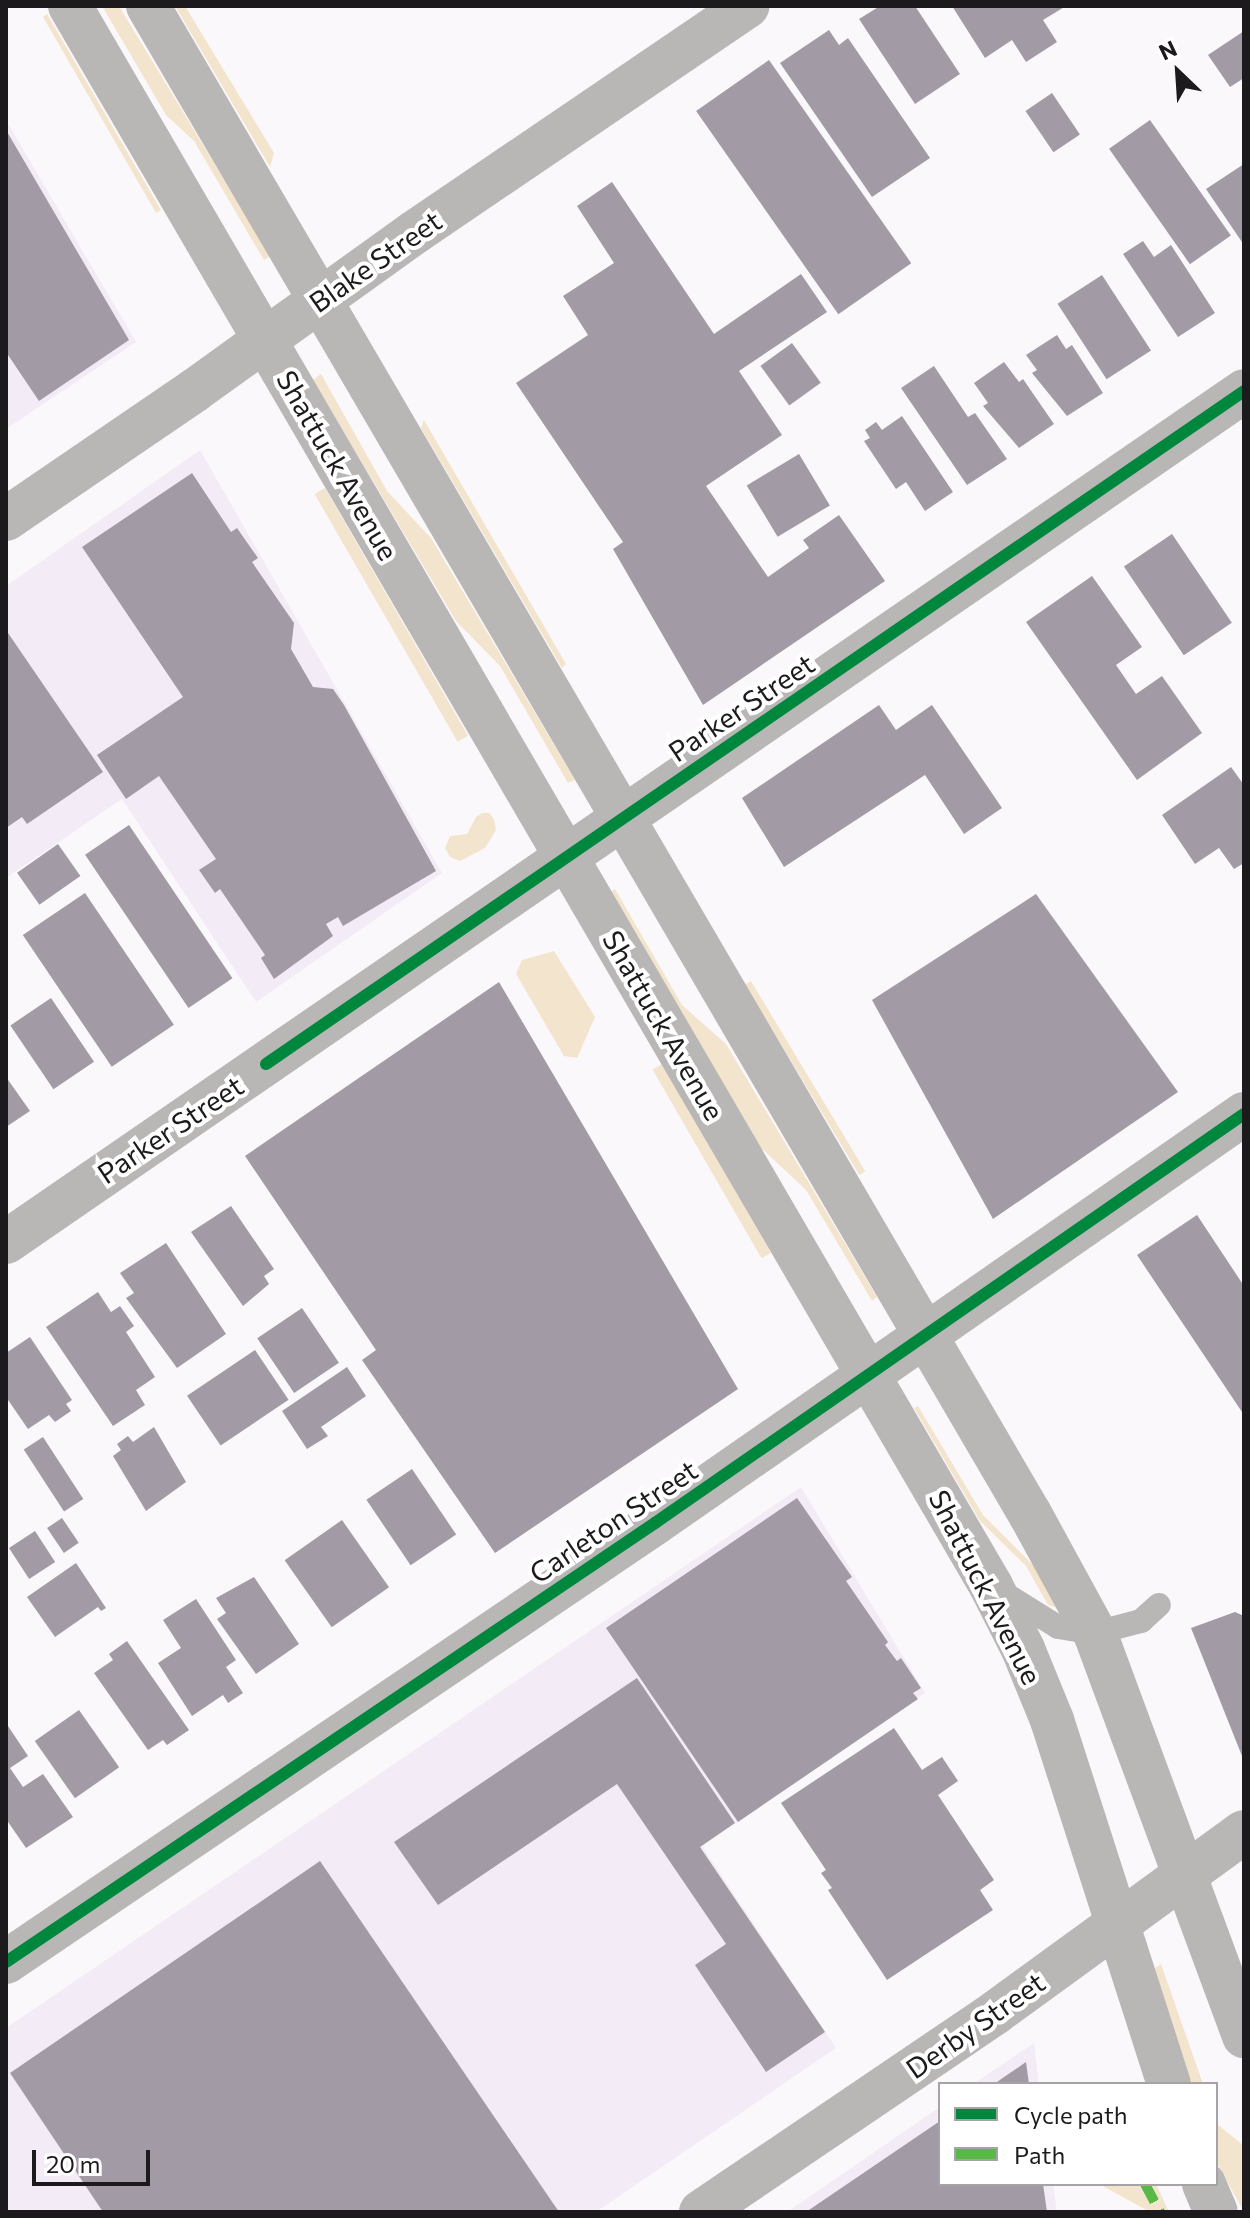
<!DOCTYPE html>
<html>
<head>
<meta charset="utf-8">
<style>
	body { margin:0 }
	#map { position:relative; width:1250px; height:2218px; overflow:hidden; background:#fbf8fc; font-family:Commissioner,sans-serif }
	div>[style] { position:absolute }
	.built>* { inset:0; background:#f3ebf6 }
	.green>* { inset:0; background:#f3e4cd; transform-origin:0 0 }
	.building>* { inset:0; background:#a29aa5; transform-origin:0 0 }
	.lane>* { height:24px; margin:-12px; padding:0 12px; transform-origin:12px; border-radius:12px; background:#b9b7b6 }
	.street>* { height:44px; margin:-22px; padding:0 22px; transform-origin:22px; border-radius:22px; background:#b9b7b6 }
	.secondary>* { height:44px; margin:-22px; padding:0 22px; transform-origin:22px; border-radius:22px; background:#b8b7b6 }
	.quiet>* { height:10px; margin-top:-5px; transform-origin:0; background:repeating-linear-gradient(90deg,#58b947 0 20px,transparent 0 30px) }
	.cycleway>* { height:12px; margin:-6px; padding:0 6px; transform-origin:6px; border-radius:6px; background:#00873e }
	span { translate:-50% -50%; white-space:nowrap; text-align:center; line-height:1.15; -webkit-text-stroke:8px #fff; paint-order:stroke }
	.street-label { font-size:28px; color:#1d1a1e }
	.frame { position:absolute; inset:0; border:8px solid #1d1a1e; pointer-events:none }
	.legend { position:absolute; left:938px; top:2082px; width:280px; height:104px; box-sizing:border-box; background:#fff; border:2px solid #a5a3a5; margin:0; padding:10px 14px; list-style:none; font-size:24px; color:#1d1a1e }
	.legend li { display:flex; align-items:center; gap:16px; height:40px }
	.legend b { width:40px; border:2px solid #a5a3a5 }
	.north { position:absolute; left:1138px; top:32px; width:80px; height:80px; -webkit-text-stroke:6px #fff; paint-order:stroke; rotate:335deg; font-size:22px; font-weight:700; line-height:32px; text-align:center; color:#1d1a1e }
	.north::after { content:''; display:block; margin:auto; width:28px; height:36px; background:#1d1a1e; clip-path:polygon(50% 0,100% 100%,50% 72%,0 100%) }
	.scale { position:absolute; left:32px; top:2150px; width:118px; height:36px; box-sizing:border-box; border:4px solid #1d1a1e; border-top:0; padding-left:10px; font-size:24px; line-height:28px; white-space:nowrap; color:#1d1a1e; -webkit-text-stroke:6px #fff; paint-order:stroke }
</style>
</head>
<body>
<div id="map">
	<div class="built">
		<i style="clip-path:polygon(6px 120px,136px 342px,6px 429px)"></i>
		<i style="clip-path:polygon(200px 450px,442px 873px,256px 1002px,122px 799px,6px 878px,6px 586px)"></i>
		<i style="clip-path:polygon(801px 1487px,925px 1693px,702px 1846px,836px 2048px,596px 2212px,6px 2212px,6px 2028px)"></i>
		<i style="clip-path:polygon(1034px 2043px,1039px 2084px,973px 2084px)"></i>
		<i style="clip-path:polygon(940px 2107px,940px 2184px,1053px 2184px,1057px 2212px,787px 2212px)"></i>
	</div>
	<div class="green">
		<i style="clip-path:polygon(102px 6px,119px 6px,270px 256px,264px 260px,194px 141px,166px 115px)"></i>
		<i style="clip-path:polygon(175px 6px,185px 6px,274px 153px,270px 167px)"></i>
		<i style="clip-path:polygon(47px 14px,161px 210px,156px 213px,43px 17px)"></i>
		<i style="clip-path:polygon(321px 374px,387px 491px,431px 538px,575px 780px,568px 783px,500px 666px,456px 621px,313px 380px)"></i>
		<i style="clip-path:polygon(424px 420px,566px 664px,562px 668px,421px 428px)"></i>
		<i style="left:325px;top:488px;width:286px;height:12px;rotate:60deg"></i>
		<i style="clip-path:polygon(482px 813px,489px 813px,494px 819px,496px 830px,485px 848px,460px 861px,450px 857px,445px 848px,450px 836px,467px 834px,476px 817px)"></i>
		<i style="clip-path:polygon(615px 889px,682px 1005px,726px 1044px,877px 1297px,872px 1301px,806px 1190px,758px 1145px,609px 893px)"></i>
		<i style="clip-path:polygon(554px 951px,595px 1017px,577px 1058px,564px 1056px,516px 974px,522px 960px)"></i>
		<i style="left:751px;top:981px;width:222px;height:7px;rotate:59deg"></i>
		<i style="left:662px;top:1064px;width:218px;height:11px;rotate:60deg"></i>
		<i style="clip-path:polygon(918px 1406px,983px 1515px,1034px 1566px,1058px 1608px,1048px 1605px,1026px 1566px,980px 1521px,914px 1408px)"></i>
		<i style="clip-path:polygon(1161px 1964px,1203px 2084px,1188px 2084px,1154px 1969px)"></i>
		<i style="clip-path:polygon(1216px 2123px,1244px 2146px,1244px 2212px,1216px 2161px)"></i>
		<i style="clip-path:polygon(1099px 2184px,1156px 2184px,1169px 2212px,1150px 2212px)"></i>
	</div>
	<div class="building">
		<i style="clip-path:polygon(880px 6px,915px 6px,960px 74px,915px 104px,859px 19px)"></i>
		<i style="clip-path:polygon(952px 6px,1066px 6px,1043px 20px,1057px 42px,1026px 62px,1012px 40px,985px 58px)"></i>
		<i style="clip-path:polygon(829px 30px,839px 45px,848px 38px,930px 158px,872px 197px,780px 63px)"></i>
		<i style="clip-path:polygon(1244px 31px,1244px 78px,1230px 87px,1208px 55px)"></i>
		<i style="left:769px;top:60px;width:248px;height:89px;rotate:55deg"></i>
		<i style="left:1052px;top:93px;width:50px;height:32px;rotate:56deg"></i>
		<i style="left:1150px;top:120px;width:141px;height:50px;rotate:55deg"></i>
		<i style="clip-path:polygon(6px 130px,129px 340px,39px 401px,6px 352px)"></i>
		<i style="clip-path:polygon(1244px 164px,1244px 245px,1206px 189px)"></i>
		<i style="clip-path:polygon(612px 182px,714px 334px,801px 274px,827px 312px,739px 371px,782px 435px,706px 486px,768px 577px,809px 548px,803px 540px,839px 515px,885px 581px,703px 705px,613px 549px,623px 542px,516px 383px,588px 335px,563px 296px,614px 263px,577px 206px)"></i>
		<i style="clip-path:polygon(1143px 241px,1154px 257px,1171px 245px,1215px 313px,1178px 337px,1123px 254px)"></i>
		<i style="left:1102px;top:275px;width:90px;height:53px;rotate:57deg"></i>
		<i style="clip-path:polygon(1057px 335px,1066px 349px,1072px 345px,1103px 393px,1067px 416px,1032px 373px,1037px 370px,1026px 355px)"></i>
		<i style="left:792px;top:343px;width:49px;height:39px;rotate:54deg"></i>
		<i style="clip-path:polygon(1004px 362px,1019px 382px,1023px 379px,1054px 424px,1019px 448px,983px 406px,988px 403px,974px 383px)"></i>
		<i style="clip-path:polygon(934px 366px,968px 417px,975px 413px,1007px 459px,967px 485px,901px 388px)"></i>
		<i style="clip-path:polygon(902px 416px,953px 492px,925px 511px,906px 482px,896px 489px,864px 441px,870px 438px,865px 430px,876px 422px,882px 430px)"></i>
		<i style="left:799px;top:454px;width:60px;height:61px;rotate:59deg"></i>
		<i style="clip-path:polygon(192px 473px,231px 532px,237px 528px,258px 558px,252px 562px,294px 623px,291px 649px,313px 687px,333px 689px,344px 705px,436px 871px,343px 926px,338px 917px,326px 924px,333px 936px,274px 979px,261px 958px,265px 955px,220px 889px,215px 893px,199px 870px,216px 859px,159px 776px,126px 799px,97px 755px,183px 697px,82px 547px)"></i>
		<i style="left:1172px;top:534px;width:107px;height:58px;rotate:56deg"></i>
		<i style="clip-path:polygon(1092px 576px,1142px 647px,1116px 665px,1136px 694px,1162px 676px,1202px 733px,1137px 780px,1026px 622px)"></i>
		<i style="clip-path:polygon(6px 630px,103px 772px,27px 824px,22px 817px,6px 828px)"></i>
		<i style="clip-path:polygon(879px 705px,896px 730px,932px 705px,1002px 808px,964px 834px,925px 775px,784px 867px,742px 798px)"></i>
		<i style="clip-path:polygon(1231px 767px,1244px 785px,1244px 863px,1234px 869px,1219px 848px,1195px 864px,1162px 815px)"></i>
		<i style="left:129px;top:825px;width:185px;height:53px;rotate:56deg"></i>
		<i style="left:58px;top:844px;width:39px;height:50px;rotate:55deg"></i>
		<i style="left:85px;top:893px;width:159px;height:75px;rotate:56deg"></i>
		<i style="clip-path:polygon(1036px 894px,1178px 1092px,993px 1219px,872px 1000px)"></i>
		<i style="clip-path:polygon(499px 982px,738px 1389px,495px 1553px,362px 1360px,376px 1350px,245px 1156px)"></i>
		<i style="left:51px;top:998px;width:77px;height:49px;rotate:56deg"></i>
		<i style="clip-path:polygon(6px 1077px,30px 1111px,6px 1127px)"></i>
		<i style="clip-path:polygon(231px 1206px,274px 1269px,264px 1276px,269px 1284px,243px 1306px,191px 1232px)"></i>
		<i style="clip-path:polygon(1197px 1215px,1244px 1286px,1244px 1415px,1137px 1255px)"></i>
		<i style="clip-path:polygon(166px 1243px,226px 1334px,177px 1368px,126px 1298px,134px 1293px,120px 1273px)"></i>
		<i style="clip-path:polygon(98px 1292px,111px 1312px,120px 1306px,134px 1326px,126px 1332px,155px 1377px,136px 1390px,145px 1405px,113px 1426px,46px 1327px)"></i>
		<i style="left:302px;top:1308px;width:66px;height:54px;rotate:56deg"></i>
		<i style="clip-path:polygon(30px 1337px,72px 1400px,66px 1404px,71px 1411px,55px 1422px,49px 1415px,28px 1429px,6px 1397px,6px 1353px)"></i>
		<i style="left:255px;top:1350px;width:60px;height:82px;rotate:56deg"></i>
		<i style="clip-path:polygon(347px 1367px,366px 1396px,321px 1427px,328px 1436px,307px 1449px,282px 1411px)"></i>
		<i style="clip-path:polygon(154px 1427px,186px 1482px,146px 1511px,113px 1456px,121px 1450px,117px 1444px,128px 1436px,133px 1442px)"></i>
		<i style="left:43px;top:1437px;width:74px;height:23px;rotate:57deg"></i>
		<i style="left:412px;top:1469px;width:79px;height:55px;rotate:56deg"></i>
		<i style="clip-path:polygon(797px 1498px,852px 1577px,846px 1581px,888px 1642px,885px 1645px,897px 1661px,901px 1658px,921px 1688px,913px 1693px,918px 1699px,738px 1822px,606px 1628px)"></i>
		<i style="left:62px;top:1518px;width:30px;height:18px;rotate:56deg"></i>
		<i style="left:342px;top:1520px;width:82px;height:70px;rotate:55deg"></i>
		<i style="left:35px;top:1531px;width:37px;height:31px;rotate:57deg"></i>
		<i style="clip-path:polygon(76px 1563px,106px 1608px,101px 1611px,98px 1607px,55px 1637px,27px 1597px)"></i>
		<i style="clip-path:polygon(254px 1577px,299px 1644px,256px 1674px,217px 1619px,226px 1613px,216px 1598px)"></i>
		<i style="clip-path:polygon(196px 1599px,236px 1660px,226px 1667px,243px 1693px,228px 1703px,223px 1695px,192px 1716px,158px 1663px,181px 1648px,163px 1620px)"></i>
		<i style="clip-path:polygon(1235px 1612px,1244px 1616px,1244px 1761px,1191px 1628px)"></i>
		<i style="clip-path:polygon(127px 1641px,189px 1730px,167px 1745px,163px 1740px,148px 1750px,94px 1673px,113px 1660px,109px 1654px)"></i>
		<i style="clip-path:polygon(637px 1678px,735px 1823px,700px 1847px,825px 2032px,766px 2072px,695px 1965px,726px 1944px,617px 1784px,438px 1905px,394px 1842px)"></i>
		<i style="left:79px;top:1710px;width:70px;height:54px;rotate:55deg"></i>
		<i style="clip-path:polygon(6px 1723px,28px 1756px,10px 1768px,23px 1787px,43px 1774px,73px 1817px,26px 1848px,6px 1819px)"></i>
		<i style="clip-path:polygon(894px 1728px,922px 1770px,942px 1757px,958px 1781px,938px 1795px,994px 1880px,980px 1890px,993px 1910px,887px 1980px,828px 1890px,832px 1888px,821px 1873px,826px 1870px,781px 1803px)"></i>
		<i style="clip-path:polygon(320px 1861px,559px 2212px,103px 2212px,10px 2073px)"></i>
		<i style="clip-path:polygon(1026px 2062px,1029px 2084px,994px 2084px)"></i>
		<i style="clip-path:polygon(940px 2121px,940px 2184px,1043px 2184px,1047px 2212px,806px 2212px)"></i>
	</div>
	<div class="lane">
		<i style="left:1000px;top:1591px;width:68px;rotate:31.8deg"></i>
		<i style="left:1058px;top:1627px;width:37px;rotate:9deg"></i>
		<i style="left:1095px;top:1633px;width:48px;rotate:-14.6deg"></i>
		<i style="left:1141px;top:1621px;width:24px;rotate:-42deg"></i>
	</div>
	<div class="street">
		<i style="left:6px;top:519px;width:229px;rotate:-34.3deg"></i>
		<i style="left:195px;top:390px;width:271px;rotate:-35.7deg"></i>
		<i style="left:415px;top:232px;width:402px;rotate:-34.2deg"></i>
		<i style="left:6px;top:1242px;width:1502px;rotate:-34.5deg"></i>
		<i style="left:6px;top:1962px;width:784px;rotate:-34.08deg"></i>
		<i style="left:655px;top:1523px;width:717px;rotate:-34.78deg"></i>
		<i style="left:701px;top:2212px;width:356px;rotate:-34.1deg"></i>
		<i style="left:996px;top:2012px;width:306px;rotate:-36deg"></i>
	</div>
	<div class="secondary">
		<i style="left:70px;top:6px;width:1829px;rotate:59.76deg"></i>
		<i style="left:991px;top:1586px;width:71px;rotate:63.1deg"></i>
		<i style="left:1023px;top:1649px;width:77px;rotate:67.8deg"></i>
		<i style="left:1052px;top:1720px;width:382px;rotate:72.2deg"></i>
		<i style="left:148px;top:6px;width:1747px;rotate:59.68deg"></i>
		<i style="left:1030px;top:1514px;width:136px;rotate:61.4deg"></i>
		<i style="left:1095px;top:1633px;width:430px;rotate:69.7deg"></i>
		<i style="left:1204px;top:2184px;width:30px;rotate:67deg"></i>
	</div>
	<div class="quiet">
		<i style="left:1145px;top:2184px;width:32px;rotate:62deg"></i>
	</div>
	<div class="cycleway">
		<i style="left:266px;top:1064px;width:1187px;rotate:-34.53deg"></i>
		<i style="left:6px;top:1962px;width:784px;rotate:-34.08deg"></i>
		<i style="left:655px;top:1523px;width:717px;rotate:-34.78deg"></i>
	</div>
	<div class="street-label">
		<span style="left:375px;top:261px;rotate:-35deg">Blake Street</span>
		<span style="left:338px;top:465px;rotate:60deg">Shattuck Avenue</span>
		<span style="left:741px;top:707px;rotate:-34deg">Parker Street</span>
		<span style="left:664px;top:1025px;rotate:60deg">Shattuck Avenue</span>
		<span style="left:170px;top:1129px;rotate:-34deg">Parker Street</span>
		<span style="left:613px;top:1521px;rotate:-34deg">Carleton Street</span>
		<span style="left:986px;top:1587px;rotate:63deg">Shattuck Avenue</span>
		<span style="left:975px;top:2025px;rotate:-35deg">Derby Street</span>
	</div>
	<div class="frame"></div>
	<ul class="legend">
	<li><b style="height:10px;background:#00873e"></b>Cycle path</li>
	<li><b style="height:10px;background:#58b947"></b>Path</li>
	</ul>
	<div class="north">N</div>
	<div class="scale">20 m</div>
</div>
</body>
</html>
